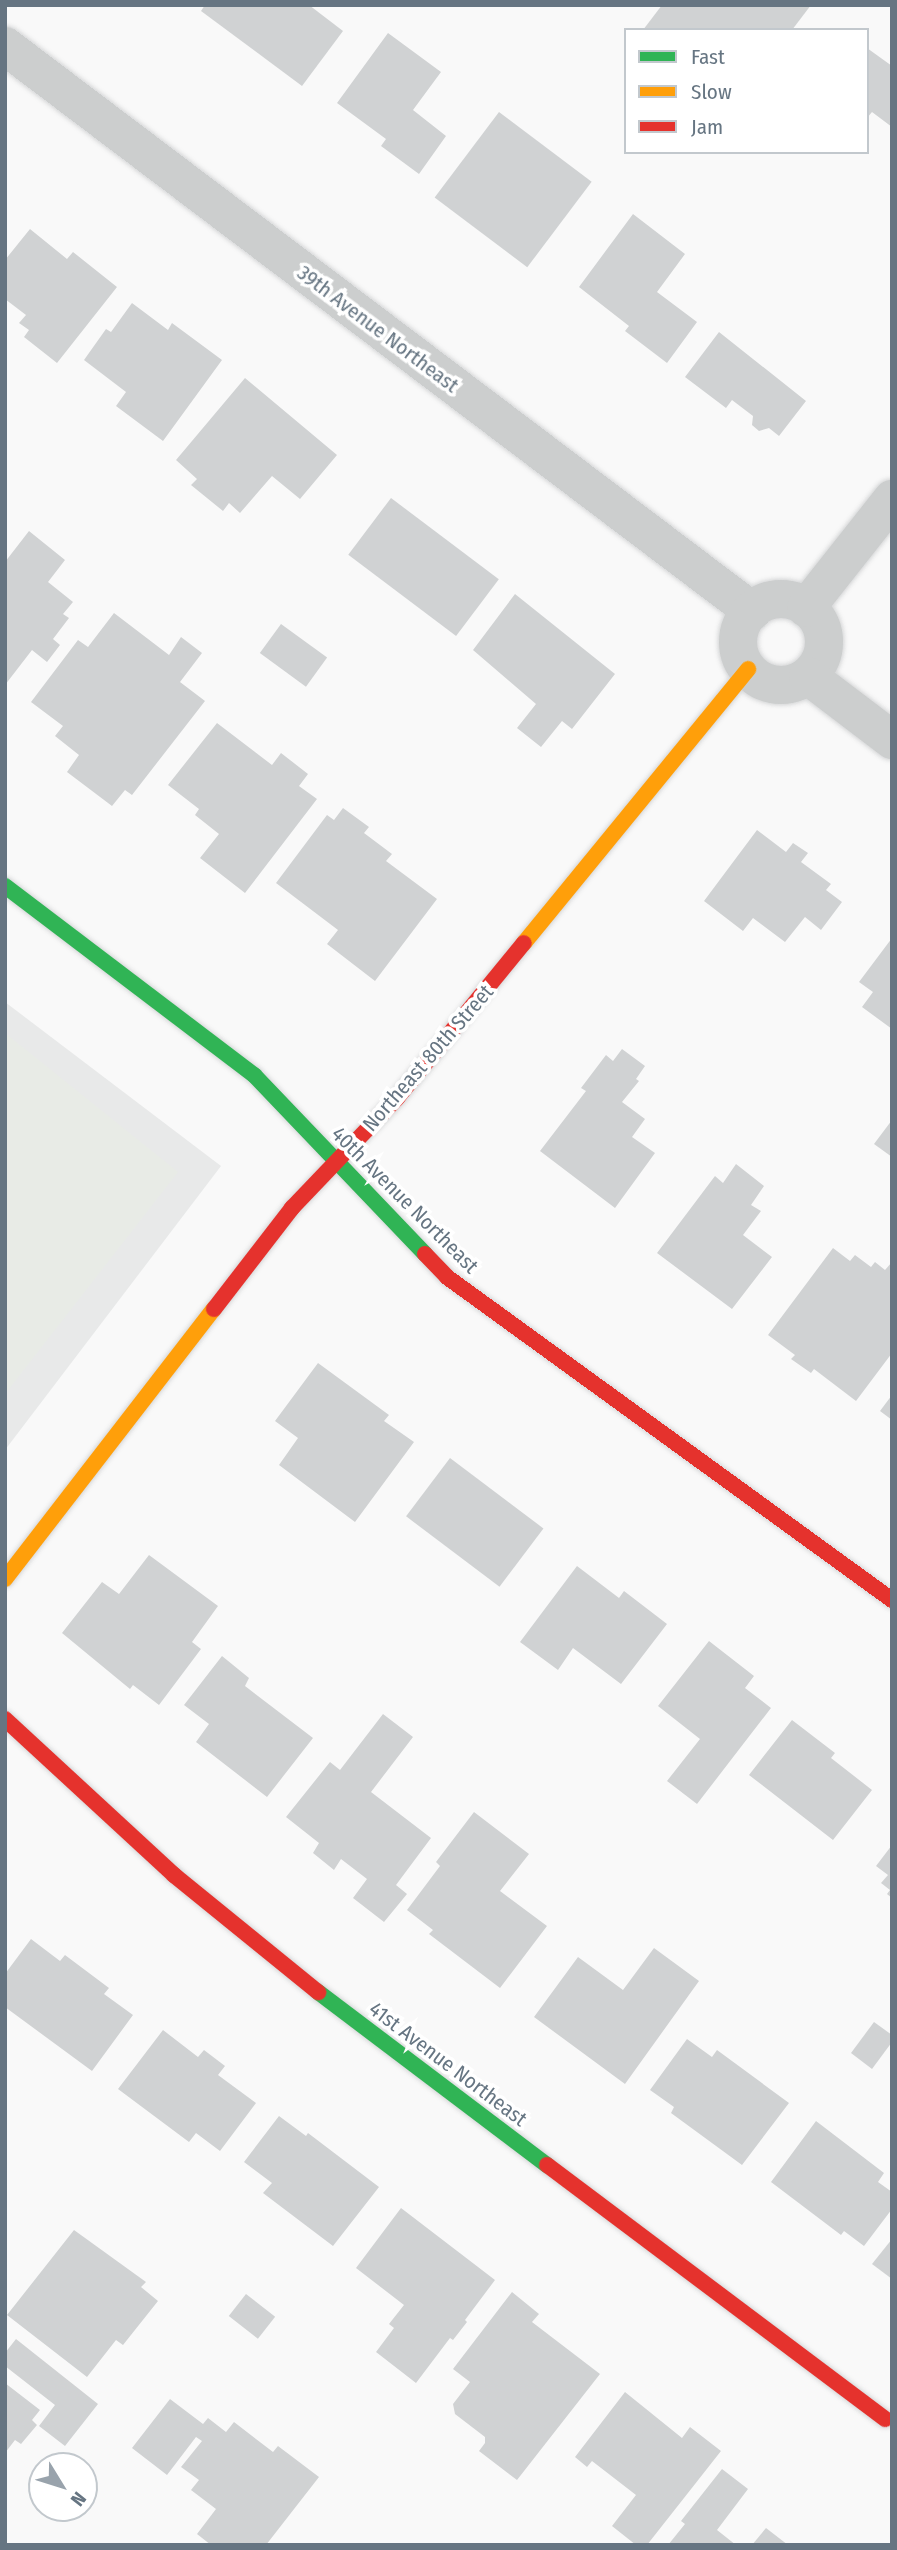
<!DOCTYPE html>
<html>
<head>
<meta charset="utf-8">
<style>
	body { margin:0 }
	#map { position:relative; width:897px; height:2550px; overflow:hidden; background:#f9f9f9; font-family:"Fira Sans Condensed",sans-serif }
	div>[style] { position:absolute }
	.built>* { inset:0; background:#e8e9e9 }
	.green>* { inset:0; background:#e8ebe6 }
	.building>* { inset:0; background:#d0d2d3; transform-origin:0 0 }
	.roads { filter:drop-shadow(0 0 2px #d6d7d8) drop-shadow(0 0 2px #d6d7d8) }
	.street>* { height:38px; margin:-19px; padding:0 19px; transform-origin:19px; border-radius:19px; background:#cccece }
	.street>.ring { margin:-19px; padding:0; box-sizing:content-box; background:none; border:38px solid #cccece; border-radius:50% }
	.fast>* { height:16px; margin:-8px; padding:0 8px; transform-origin:8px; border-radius:8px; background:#30b455 }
	.slow>* { height:16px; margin:-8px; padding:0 8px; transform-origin:8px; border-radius:8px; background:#ff9f0a }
	.jam>* { height:16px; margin:-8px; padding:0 8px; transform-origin:8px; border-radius:8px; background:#e5322d }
	span { translate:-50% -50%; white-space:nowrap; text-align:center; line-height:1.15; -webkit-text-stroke:7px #fff; paint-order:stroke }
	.street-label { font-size:21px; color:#667582 }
	.frame { position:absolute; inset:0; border:7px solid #667582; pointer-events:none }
	.legend { position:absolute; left:624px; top:28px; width:245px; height:126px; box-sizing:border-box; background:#fff; border:2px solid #c2c8cd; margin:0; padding:9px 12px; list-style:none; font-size:21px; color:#667582 }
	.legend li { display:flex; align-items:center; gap:14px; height:35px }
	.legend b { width:35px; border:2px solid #c2c8cd }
	.north { position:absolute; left:28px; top:2452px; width:70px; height:70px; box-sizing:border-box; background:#fff; border:2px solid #c2c8cd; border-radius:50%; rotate:128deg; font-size:19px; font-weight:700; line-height:28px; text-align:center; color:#667582 }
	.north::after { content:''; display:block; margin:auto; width:24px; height:32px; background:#99a3ac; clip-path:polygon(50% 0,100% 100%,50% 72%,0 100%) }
</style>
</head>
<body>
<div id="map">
	<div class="built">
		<i style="clip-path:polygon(5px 1002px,221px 1166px,5px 1450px)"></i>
	</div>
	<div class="green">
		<i style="clip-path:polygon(5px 1033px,178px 1172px,5px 1394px)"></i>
	</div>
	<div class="building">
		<i style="clip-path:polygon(205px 5px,309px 5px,343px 31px,302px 86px,201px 11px)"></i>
		<i style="clip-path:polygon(662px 5px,811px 5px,792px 30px,643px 30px)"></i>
		<i style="clip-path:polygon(388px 33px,441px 72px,413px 110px,446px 136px,419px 174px,381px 146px,386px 139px,337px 103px)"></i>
		<i style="clip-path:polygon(867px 48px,892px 66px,892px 127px,872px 112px,867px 118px)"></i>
		<i style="left:499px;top:112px;width:116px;height:107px;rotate:37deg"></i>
		<i style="clip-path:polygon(633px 214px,685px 254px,657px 292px,697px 322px,667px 363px,625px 331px,629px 326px,579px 287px)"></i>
		<i style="clip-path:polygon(30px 229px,67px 259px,73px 252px,117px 287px,57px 363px,24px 337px,29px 330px,19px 323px,26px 315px,5px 299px,5px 260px)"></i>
		<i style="clip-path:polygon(132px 303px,168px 330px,172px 323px,222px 360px,163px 441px,116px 406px,126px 392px,84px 360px,106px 329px,111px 332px)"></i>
		<i style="clip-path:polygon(719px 332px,806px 401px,779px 436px,769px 428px,759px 431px,752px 425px,753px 416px,732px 400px,726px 408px,685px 377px)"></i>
		<i style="clip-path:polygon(245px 378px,337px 455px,300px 499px,272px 476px,240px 513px,229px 503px,223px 511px,191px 485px,197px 479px,176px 460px)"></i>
		<i style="left:391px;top:498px;width:135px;height:71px;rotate:37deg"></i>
		<i style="clip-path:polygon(29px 531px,65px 560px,48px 582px,73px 602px,63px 614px,69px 618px,53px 639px,60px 645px,47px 662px,32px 650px,5px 685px,5px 562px)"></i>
		<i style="clip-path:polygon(515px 594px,615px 674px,572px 729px,562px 721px,541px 747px,517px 728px,536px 704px,473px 650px)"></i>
		<i style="clip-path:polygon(114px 613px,169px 655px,181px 637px,202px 653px,180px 682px,205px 701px,132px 795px,125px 790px,112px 806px,67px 772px,79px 755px,55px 736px,63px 726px,31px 702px,78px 640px,88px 647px)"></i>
		<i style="left:281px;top:624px;width:57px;height:36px;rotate:36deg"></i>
		<i style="clip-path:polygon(217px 723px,272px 765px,281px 753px,308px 774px,299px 786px,317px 799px,245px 893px,200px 858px,219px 834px,195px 815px,199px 809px,168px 785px)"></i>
		<i style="clip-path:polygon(343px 808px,369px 827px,364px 833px,392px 854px,386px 861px,437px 899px,375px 981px,327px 944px,338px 930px,276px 883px,327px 815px,334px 820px)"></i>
		<i style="clip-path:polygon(757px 830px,786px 852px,793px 843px,808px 853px,801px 862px,831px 884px,826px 890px,842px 902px,821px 930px,805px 917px,785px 942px,753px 918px,743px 931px,704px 901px)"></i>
		<i style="clip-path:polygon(892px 938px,892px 1029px,862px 1007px,873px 992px,859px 982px)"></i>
		<i style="clip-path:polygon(622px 1049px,645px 1066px,636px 1079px,639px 1081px,622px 1102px,645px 1119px,632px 1137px,655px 1153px,615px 1208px,540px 1151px,586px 1091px,581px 1088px,606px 1055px,613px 1061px)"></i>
		<i style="clip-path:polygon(892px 1120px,892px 1157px,874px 1144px)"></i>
		<i style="clip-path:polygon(736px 1164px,764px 1186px,751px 1205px,761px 1211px,743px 1235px,772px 1257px,732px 1309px,657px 1253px,715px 1176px,723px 1183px)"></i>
		<i style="clip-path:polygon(833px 1248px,850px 1261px,855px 1255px,871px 1267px,875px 1262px,885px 1270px,892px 1262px,892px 1353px,856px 1401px,814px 1369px,811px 1373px,791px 1359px,795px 1355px,768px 1335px)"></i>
		<i style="clip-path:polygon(318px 1363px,389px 1415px,384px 1421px,414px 1442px,355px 1522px,279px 1465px,298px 1438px,275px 1421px)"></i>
		<i style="clip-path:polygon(892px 1395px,892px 1420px,880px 1411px)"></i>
		<i style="left:450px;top:1458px;width:117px;height:73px;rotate:37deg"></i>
		<i style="clip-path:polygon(149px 1555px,218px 1606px,192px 1642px,201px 1649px,159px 1705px,133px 1685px,130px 1689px,62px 1633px,102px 1582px,119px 1594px)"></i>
		<i style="clip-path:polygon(577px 1566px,619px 1598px,624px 1591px,667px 1624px,621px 1684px,573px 1648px,558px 1670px,520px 1642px)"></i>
		<i style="clip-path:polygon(709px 1641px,754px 1676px,745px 1688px,771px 1708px,697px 1804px,667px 1781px,700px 1739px,658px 1706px)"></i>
		<i style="clip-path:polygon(222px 1656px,249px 1678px,245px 1686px,313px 1738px,267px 1797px,196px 1742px,209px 1724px,184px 1705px)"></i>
		<i style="clip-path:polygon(383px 1714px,413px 1737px,371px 1792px,431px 1838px,396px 1885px,407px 1894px,384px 1922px,353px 1898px,367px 1879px,341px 1859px,334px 1870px,313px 1853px,319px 1843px,286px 1817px,330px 1762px,340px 1770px)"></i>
		<i style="clip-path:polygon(792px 1720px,835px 1753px,831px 1758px,872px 1790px,833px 1840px,749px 1775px)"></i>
		<i style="clip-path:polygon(474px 1812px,529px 1854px,500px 1891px,547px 1926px,500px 1988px,429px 1934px,433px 1930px,407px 1910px,440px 1866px,436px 1862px)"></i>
		<i style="clip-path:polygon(892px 1845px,892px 1898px,887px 1894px,890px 1890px,881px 1883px,888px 1875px,876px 1866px)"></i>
		<i style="clip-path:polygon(31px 1939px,60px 1961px,65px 1955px,109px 1988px,104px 1994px,133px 2015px,92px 2071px,5px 2007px,5px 1974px)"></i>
		<i style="clip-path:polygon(654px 1948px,699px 1981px,625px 2084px,534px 2017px,578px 1957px,623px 1990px)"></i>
		<i style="clip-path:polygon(874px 2022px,892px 2035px,892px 2042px,872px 2069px,851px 2053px)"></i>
		<i style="clip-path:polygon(163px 2030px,198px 2057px,204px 2050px,225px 2066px,218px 2075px,256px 2103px,220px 2151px,196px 2133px,189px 2142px,118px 2089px)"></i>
		<i style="clip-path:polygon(687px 2039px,712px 2057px,717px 2050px,789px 2103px,742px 2165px,671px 2113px,674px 2107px,650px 2090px)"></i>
		<i style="clip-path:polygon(279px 2116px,306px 2136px,308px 2133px,379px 2187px,333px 2246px,263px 2193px,272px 2183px,244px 2162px)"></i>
		<i style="clip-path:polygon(816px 2121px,884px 2173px,878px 2182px,892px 2192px,892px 2209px,864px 2246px,844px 2231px,841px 2235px,771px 2182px)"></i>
		<i style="clip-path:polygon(401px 2208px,495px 2280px,465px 2320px,467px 2322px,453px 2340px,450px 2338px,416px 2383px,376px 2352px,394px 2328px,389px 2324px,404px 2305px,356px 2268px)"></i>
		<i style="clip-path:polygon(74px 2230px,146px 2282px,141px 2287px,158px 2301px,123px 2345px,116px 2340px,87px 2377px,7px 2315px)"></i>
		<i style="clip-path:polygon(892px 2239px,892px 2279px,872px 2264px)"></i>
		<i style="clip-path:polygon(512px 2292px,539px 2314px,532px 2322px,600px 2374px,517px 2480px,479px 2451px,485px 2443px,485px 2437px,455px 2414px,453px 2404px,470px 2382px,453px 2369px)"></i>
		<i style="left:246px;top:2294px;width:37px;height:28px;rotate:38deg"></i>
		<i style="clip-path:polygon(16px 2339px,98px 2404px,65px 2446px,39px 2426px,55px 2405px,5px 2366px,5px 2353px)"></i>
		<i style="clip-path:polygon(5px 2383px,40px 2410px,32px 2420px,37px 2425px,21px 2444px,15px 2440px,5px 2453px)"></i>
		<i style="clip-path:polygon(625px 2392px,682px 2438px,690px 2427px,721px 2451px,647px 2545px,636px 2545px,612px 2526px,636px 2495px,592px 2461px,587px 2467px,575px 2457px)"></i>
		<i style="clip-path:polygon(170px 2399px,203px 2424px,208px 2418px,226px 2432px,234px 2422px,273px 2452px,278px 2446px,319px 2477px,266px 2545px,211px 2545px,197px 2534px,216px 2509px,191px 2490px,199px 2480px,181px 2467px,202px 2441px,196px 2437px,167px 2475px,132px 2448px)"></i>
		<i style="clip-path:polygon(722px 2469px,748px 2489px,717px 2530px,736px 2545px,668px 2545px,685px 2524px,681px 2521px)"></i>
		<i style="clip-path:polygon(766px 2528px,788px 2545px,752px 2545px)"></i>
	</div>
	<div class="roads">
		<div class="street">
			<i style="left:5px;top:46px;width:937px;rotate:37.1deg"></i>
			<i class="ring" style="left:738px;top:599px;width:48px;height:48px"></i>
			<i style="left:806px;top:608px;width:139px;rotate:-51.7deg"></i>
			<i style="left:808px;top:676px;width:106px;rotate:37.3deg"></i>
		</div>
		<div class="fast">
			<i style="left:5px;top:886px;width:313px;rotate:37.2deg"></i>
			<i style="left:254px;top:1075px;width:248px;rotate:46.3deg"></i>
			<i style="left:318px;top:1992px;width:287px;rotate:37.1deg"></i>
		</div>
		<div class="slow">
			<i style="left:524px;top:943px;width:354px;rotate:-50.7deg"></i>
			<i style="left:5px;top:1579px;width:341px;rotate:-52.3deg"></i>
		</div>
		<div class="jam">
			<i style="left:425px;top:1254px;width:32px;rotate:46deg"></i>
			<i style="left:447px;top:1277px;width:550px;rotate:35.97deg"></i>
			<i style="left:214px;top:1309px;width:128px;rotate:-52.3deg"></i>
			<i style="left:292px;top:1208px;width:152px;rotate:-46.3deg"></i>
			<i style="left:397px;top:1098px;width:200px;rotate:-50.7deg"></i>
			<i style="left:5px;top:1719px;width:230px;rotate:42.7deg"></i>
			<i style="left:174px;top:1875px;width:186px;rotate:39.1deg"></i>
			<i style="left:547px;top:2165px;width:423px;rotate:36.9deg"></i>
		</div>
	</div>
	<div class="street-label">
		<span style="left:378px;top:329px;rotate:37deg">39th Avenue Northeast</span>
		<span style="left:428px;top:1058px;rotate:-49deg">Northeast 80th Street</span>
		<span style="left:405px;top:1200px;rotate:45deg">40th Avenue Northeast</span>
		<span style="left:448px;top:2064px;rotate:37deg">41st Avenue Northeast</span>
	</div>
	<div class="frame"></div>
	<ul class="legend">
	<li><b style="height:9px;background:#30b455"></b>Fast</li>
	<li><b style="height:9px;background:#ff9f0a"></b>Slow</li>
	<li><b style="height:9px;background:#e5322d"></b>Jam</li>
	</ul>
	<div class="north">N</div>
</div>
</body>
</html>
